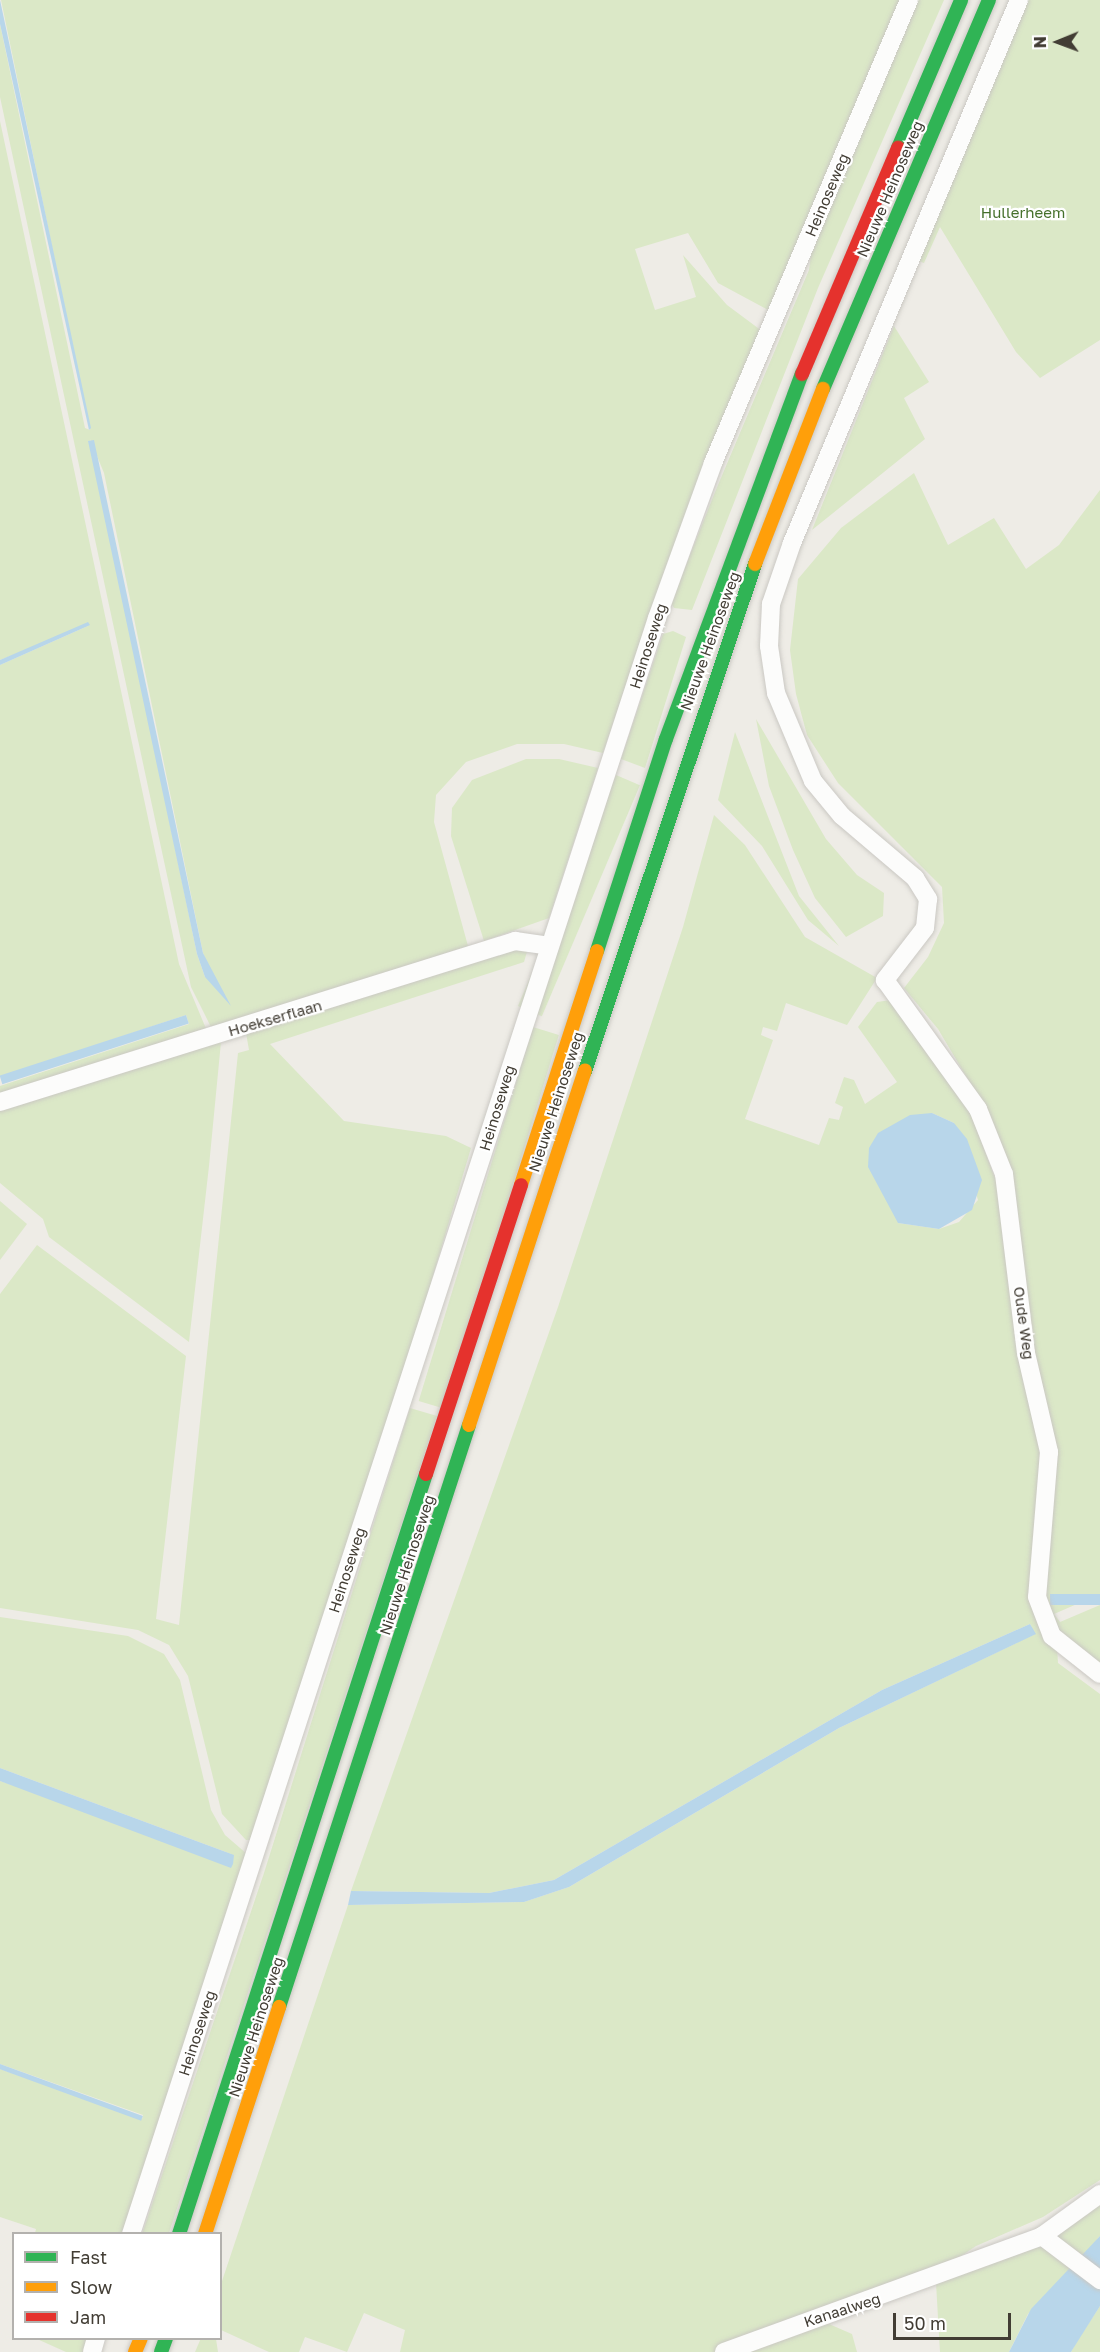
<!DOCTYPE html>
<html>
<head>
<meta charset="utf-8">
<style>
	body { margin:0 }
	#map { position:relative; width:1100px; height:2352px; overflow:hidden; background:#eeece6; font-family:"Golos Text",sans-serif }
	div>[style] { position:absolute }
	.green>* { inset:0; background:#dbe8c7; transform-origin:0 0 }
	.water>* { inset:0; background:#b8d6ea; transform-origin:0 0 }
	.roads { filter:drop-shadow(0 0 2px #cac8c3) drop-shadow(0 0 2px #cac8c3) }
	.street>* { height:18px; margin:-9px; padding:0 9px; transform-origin:9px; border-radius:9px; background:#fcfcfb }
	.fast>* { height:14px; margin:-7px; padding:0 7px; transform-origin:7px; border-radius:7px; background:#30b455 }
	.slow>* { height:14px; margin:-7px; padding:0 7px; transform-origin:7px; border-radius:7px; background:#ff9f0a }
	.jam>* { height:14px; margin:-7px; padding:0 7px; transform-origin:7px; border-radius:7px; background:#e5322d }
	span { translate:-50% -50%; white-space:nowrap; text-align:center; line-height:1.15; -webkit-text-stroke:4.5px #fff; paint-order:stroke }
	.street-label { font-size:15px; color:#423d34 }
	.park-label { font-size:15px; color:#45702b }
	.legend { position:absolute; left:12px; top:2232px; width:210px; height:108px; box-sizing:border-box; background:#fff; border:2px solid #b3b1ae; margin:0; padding:8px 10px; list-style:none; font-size:18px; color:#423d34 }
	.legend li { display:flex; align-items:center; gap:12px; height:30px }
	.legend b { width:30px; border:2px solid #b3b1ae }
	.north { position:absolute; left:1028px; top:12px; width:60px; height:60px; -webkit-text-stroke:4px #fff; paint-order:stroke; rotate:269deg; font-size:16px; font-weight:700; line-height:24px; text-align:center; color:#423d34 }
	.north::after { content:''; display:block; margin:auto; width:21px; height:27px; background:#423d34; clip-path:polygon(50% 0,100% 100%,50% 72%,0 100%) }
	.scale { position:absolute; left:893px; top:2313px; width:118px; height:27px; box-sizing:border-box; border:3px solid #423d34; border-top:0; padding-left:8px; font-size:18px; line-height:21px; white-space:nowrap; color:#423d34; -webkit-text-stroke:4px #fff; paint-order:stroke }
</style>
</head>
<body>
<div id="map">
	<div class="green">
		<i style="clip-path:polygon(evenodd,1px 0,902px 0,770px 311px,718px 283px,688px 233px,635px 249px,655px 310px,696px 297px,683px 255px,727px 305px,762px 331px,655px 599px,603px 753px,564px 744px,517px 744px,466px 762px,436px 795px,434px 822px,468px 946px,212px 1029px,191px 987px,0 97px,0 24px,85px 428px,90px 430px,1px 0,90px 439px,104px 473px,203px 953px,214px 979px,205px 977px,197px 954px,90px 439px)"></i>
		<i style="clip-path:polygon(916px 0,944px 0,818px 288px,692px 610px,674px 608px,671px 603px,715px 492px,809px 270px,812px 246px)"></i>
		<i style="clip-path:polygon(1028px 0,1100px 0,1100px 340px,1040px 378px,1016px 352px,940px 227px,924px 263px,919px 261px)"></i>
		<i style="clip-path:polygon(0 121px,179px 964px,207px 1031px,0 1097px,0 1086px,189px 1024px,186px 1015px,0 1077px,0 665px,90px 625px,0 660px)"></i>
		<i style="clip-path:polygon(894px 326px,929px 382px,904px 398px,925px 439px,812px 530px)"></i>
		<i style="clip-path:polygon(914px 473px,948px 545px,994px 518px,1026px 569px,1059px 545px,1100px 490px,1100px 1594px,1054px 1614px,1060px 1622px,1100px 1605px,1100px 1664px,1050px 1623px,1043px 1596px,1055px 1472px,1021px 1280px,979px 1098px,938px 1029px,904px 988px,928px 957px,944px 923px,942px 887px,838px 783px,807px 735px,796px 694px,790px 650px,798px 579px,841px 528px)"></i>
		<i style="clip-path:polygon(673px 631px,686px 637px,645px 768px,621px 759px,663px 634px)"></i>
		<i style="clip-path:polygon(756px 719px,826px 839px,857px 875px,884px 893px,883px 916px,846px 937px,815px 898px,793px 850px,769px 786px)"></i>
		<i style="clip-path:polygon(735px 732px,799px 896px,839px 946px,808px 920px,762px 846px,718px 800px)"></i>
		<i style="clip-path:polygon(526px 759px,559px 759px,598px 768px,549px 918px,484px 941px,451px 836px,452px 808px,472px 780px)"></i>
		<i style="left:616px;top:775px;width:26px;height:251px;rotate:23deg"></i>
		<i style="clip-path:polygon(evenodd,714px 815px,745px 845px,805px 937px,877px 978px,847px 1025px,786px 1003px,777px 1031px,763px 1027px,761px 1035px,773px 1040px,745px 1119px,819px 1145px,829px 1118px,839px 1120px,843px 1107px,835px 1103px,844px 1077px,854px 1080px,865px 1104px,897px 1082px,858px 1027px,877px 1002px,891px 1000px,969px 1108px,997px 1184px,1018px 1356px,1040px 1449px,1032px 1598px,1057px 1647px,1058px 1663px,1100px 1694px,1100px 2180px,1043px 2217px,976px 2246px,936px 2273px,714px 2352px,400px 2352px,405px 2330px,364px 2313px,347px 2352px,305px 2337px,299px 2352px,269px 2352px,221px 2330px,220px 2287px,348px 1905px,524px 1902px,569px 1887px,839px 1728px,1035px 1634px,1030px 1624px,882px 1690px,554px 1880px,489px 1893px,351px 1891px,558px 1307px,683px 927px,714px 815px,932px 1113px,954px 1123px,978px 1200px,959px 1222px,939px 1229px,898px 1223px,932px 1113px)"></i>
		<i style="clip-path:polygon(529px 945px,524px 962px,270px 1044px,344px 1121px,446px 1136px,471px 1148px,408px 1360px,250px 1840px,246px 1840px,222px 1814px,188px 1676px,169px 1645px,138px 1630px,0 1608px,0 1294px,37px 1245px,186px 1356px,156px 1619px,179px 1625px,238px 1053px,249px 1050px,246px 1033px)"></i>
		<i style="left:533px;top:1027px;width:27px;height:391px;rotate:17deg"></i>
		<i style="clip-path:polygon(221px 1042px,209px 1166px,189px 1342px,49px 1237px,43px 1219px,0 1183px,0 1109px)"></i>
		<i style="clip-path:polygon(0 1201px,27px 1224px,0 1260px)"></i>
		<i style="clip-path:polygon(410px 1408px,437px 1416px,169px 2233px,142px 2234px,264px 1873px)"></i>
		<i style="clip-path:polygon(0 1617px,128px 1636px,164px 1654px,180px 1680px,211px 1810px,225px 1835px,247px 1854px,124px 2233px,35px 2233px,36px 2229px,0 2217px,0 2069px,142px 2119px,143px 2115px,0 2064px,0 1781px,234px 1855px,0 1768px)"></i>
		<i style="clip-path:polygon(1100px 2198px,1100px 2236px,1081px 2259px,1056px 2236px)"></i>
		<i style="clip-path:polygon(1044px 2245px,1074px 2268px,1028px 2314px,1009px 2352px,940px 2352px,936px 2283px)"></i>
		<i style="clip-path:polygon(1100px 2306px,1100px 2352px,1071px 2352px,1077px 2341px)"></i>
		<i style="clip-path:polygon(822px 2321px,852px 2334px,857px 2352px,736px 2352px)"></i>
		<i style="clip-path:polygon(201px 2338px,216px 2339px,218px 2352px,195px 2352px)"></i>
		<i style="clip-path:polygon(37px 2339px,89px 2339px,83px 2352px,66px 2352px)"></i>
	</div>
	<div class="water">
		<i style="clip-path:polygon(0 0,91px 428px,89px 430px,0 24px)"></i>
		<i style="clip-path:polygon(94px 440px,203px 953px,231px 1006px,205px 977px,197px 954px,88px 441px)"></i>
		<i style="clip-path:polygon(88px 622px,90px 625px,0 665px,0 660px)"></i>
		<i style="left:186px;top:1015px;width:9px;height:196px;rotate:72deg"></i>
		<i style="clip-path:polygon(932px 1113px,954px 1123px,967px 1139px,982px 1180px,972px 1210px,939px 1229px,898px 1223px,868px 1167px,869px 1148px,878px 1133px,910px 1115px)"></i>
		<i style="left:1100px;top:1594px;width:11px;height:50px;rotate:90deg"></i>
		<i style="clip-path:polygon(1030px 1624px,1036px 1634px,839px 1728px,569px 1887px,524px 1902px,348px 1905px,351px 1891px,489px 1893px,554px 1880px,882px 1690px)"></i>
		<i style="clip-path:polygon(0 1768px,234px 1855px,233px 1864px,231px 1868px,0 1781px)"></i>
		<i style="left:0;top:2064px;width:152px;height:5px;rotate:20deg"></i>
		<i style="clip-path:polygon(1100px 2236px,1100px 2306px,1071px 2352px,1009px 2352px,1031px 2309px)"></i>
	</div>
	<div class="roads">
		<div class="street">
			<i style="left:1019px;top:0;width:589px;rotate:112.69deg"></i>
			<i style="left:792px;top:543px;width:65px;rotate:109deg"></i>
			<i style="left:771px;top:604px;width:42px;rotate:92.7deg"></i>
			<i style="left:769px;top:646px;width:48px;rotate:81.5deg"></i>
			<i style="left:776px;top:693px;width:95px;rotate:67.2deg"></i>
			<i style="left:813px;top:781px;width:45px;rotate:50.4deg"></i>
			<i style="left:842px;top:816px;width:96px;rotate:40.3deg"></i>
			<i style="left:915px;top:878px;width:25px;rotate:58deg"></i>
			<i style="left:928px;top:899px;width:29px;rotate:96deg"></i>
			<i style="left:925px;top:928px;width:66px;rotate:127.6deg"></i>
			<i style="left:885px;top:980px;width:159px;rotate:54.2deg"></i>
			<i style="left:978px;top:1109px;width:70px;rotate:68.2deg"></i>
			<i style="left:1004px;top:1174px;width:180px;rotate:83deg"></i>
			<i style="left:1026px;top:1353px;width:102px;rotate:76.9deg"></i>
			<i style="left:1049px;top:1452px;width:145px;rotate:94.7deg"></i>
			<i style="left:1037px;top:1597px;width:42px;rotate:69deg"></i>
			<i style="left:1052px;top:1636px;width:61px;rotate:38.4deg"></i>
			<i style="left:0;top:1102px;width:540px;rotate:-17.36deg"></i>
			<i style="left:515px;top:941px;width:35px;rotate:8deg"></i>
			<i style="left:131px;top:2234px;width:1699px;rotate:-71.97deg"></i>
			<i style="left:657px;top:618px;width:165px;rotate:-70.1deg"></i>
			<i style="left:713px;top:463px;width:503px;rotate:-67.06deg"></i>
			<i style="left:1042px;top:2236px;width:73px;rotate:37.2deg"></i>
			<i style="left:92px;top:2352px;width:15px;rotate:-74deg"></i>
			<i style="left:724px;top:2352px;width:338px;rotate:-20deg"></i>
			<i style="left:1042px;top:2236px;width:72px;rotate:-35.9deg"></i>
		</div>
		<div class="fast">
			<i style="left:898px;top:148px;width:161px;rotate:-66.9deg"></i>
			<i style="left:823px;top:389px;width:423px;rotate:-66.9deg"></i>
			<i style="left:597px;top:951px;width:223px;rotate:-72deg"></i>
			<i style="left:666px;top:739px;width:390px;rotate:-69.6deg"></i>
			<i style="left:585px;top:1071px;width:535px;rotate:-71.46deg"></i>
			<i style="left:279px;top:2007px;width:612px;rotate:-71.92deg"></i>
			<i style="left:179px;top:2234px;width:799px;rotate:-72deg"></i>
			<i style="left:161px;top:2352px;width:15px;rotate:-70deg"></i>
		</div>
		<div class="slow">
			<i style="left:755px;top:564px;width:188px;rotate:-68.8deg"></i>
			<i style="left:521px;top:1185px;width:246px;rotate:-72deg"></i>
			<i style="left:469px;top:1425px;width:373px;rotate:-71.9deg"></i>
			<i style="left:205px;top:2234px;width:239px;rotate:-71.9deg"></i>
			<i style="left:135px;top:2352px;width:15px;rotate:-67deg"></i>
		</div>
		<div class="jam">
			<i style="left:802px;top:374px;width:246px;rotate:-67deg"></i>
			<i style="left:426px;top:1474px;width:304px;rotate:-71.8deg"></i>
		</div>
	</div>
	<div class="street-label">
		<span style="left:890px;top:189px;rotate:-67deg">Nieuwe Heinoseweg</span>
		<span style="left:827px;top:195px;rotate:-67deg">Heinoseweg</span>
		<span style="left:710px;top:641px;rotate:-70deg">Nieuwe Heinoseweg</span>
		<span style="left:648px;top:646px;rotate:-72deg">Heinoseweg</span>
		<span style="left:275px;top:1018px;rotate:-16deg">Hoekserflaan</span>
		<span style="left:556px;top:1102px;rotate:-72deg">Nieuwe Heinoseweg</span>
		<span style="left:497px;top:1108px;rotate:-73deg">Heinoseweg</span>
		<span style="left:1024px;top:1323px;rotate:82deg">Oude Weg</span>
		<span style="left:407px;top:1565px;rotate:-72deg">Nieuwe Heinoseweg</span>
		<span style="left:347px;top:1570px;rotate:-72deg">Heinoseweg</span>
		<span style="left:256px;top:2027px;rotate:-72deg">Nieuwe Heinoseweg</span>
		<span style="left:197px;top:2033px;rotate:-72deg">Heinoseweg</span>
		<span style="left:842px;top:2310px;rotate:-18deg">Kanaalweg</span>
	</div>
	<div class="park-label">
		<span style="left:1023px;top:213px">Hullerheem</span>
	</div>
	<ul class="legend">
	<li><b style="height:8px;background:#30b455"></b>Fast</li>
	<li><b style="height:8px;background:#ff9f0a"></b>Slow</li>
	<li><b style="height:8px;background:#e5322d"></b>Jam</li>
	</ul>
	<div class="north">N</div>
	<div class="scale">50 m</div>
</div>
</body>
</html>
